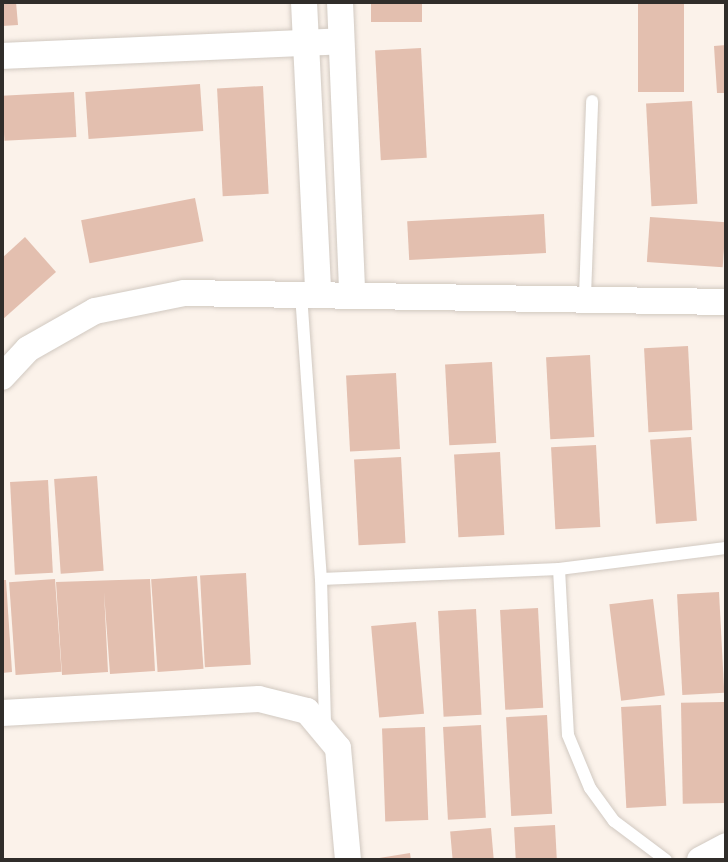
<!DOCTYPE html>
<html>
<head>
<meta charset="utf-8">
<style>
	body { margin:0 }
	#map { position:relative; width:728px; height:862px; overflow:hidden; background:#fbf2ea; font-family:"Zilla Slab",serif }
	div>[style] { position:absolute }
	.building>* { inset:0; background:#e3bfaf; transform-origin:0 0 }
	.roads { filter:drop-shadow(0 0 2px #d1c9c1) drop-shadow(0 0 2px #d1c9c1) }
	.lane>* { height:12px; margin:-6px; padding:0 6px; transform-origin:6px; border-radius:6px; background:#fff }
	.street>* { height:26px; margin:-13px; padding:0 13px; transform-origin:13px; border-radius:13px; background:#fff }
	span { translate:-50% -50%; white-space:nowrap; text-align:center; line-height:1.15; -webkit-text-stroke:6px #fbf2ea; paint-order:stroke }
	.frame { position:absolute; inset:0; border:4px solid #302d2a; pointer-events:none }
</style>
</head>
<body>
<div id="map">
	<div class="building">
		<i style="clip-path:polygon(2px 2px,16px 2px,18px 25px,2px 26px)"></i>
		<i style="left:371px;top:2px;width:51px;height:20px"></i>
		<i style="left:638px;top:2px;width:46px;height:90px"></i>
		<i style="clip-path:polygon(726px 45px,726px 93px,717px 93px,714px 46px)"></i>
		<i style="left:421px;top:48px;width:110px;height:46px;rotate:87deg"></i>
		<i style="left:200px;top:84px;width:47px;height:115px;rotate:86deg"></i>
		<i style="left:263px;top:86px;width:108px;height:46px;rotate:87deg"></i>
		<i style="left:74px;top:92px;width:45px;height:72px;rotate:87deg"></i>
		<i style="left:692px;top:101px;width:103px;height:46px;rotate:87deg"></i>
		<i style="left:195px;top:198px;width:44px;height:116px;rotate:79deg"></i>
		<i style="left:544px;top:214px;width:39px;height:137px;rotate:87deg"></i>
		<i style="left:650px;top:217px;width:76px;height:45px;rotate:4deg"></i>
		<i style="clip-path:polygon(25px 237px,56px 272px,2px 320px,2px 258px)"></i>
		<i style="left:688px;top:346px;width:84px;height:44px;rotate:87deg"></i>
		<i style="left:590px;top:355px;width:82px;height:44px;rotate:87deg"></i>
		<i style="left:492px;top:362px;width:81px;height:47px;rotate:87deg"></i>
		<i style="left:396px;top:373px;width:76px;height:50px;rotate:87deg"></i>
		<i style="left:691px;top:437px;width:84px;height:41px;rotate:86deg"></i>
		<i style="left:596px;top:445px;width:82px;height:45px;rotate:87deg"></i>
		<i style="left:500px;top:452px;width:83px;height:46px;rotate:87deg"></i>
		<i style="left:401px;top:457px;width:86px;height:47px;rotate:87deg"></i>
		<i style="left:97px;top:476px;width:95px;height:43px;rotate:86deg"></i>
		<i style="left:48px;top:480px;width:93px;height:38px;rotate:87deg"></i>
		<i style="left:246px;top:573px;width:92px;height:46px;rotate:87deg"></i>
		<i style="left:197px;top:576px;width:93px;height:46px;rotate:86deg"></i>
		<i style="left:55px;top:579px;width:93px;height:46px;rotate:86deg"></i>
		<i style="clip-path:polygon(150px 579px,155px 671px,110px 674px,104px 592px,108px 672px,62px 675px,56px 582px)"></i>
		<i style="clip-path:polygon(2px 580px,6px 580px,12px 672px,2px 673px)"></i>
		<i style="left:719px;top:592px;width:101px;height:42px;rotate:87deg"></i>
		<i style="left:653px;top:599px;width:97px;height:44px;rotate:83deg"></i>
		<i style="left:538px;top:608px;width:100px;height:38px;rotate:87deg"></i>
		<i style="left:476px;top:609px;width:106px;height:38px;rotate:87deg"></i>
		<i style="left:416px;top:622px;width:92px;height:45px;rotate:85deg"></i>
		<i style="left:724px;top:702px;width:101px;height:43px;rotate:89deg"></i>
		<i style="left:661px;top:705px;width:101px;height:40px;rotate:87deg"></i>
		<i style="left:547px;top:715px;width:99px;height:41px;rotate:87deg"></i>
		<i style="left:481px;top:725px;width:93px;height:38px;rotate:87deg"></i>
		<i style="left:425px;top:727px;width:93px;height:43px;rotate:88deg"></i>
		<i style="left:555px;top:825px;width:35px;height:41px;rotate:87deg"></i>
		<i style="left:491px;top:828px;width:32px;height:41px;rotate:85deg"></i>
		<i style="clip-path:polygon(410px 853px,411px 860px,373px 860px,373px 859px)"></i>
	</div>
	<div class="roads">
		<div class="lane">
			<i style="left:301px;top:294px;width:286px;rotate:86deg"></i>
			<i style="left:321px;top:579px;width:147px;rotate:88.4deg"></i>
			<i style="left:585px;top:296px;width:195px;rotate:-87.9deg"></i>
			<i style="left:559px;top:569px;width:166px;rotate:86.9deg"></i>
			<i style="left:568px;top:735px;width:57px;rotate:67.5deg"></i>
			<i style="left:590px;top:788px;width:41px;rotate:54deg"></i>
			<i style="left:614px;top:821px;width:65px;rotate:36.9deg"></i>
			<i style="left:321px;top:579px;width:238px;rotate:-2.4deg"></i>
			<i style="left:559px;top:569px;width:168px;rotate:-7.2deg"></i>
		</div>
		<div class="street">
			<i style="left:304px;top:2px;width:291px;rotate:87.2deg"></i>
			<i style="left:340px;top:2px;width:292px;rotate:87.6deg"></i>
			<i style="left:2px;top:56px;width:339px;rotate:-2.5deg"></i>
			<i style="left:2px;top:377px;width:38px;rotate:-47deg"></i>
			<i style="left:28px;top:349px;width:77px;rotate:-29.6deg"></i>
			<i style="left:95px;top:311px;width:91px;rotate:-11.4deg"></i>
			<i style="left:184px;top:293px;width:542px;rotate:0.95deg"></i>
			<i style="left:2px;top:713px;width:257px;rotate:-3.1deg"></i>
			<i style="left:259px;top:699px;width:49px;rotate:14deg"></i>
			<i style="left:307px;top:711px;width:48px;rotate:50deg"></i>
			<i style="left:338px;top:748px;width:112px;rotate:84.9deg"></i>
			<i style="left:700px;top:860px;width:30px;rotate:-28deg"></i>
		</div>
	</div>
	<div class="frame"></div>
</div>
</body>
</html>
